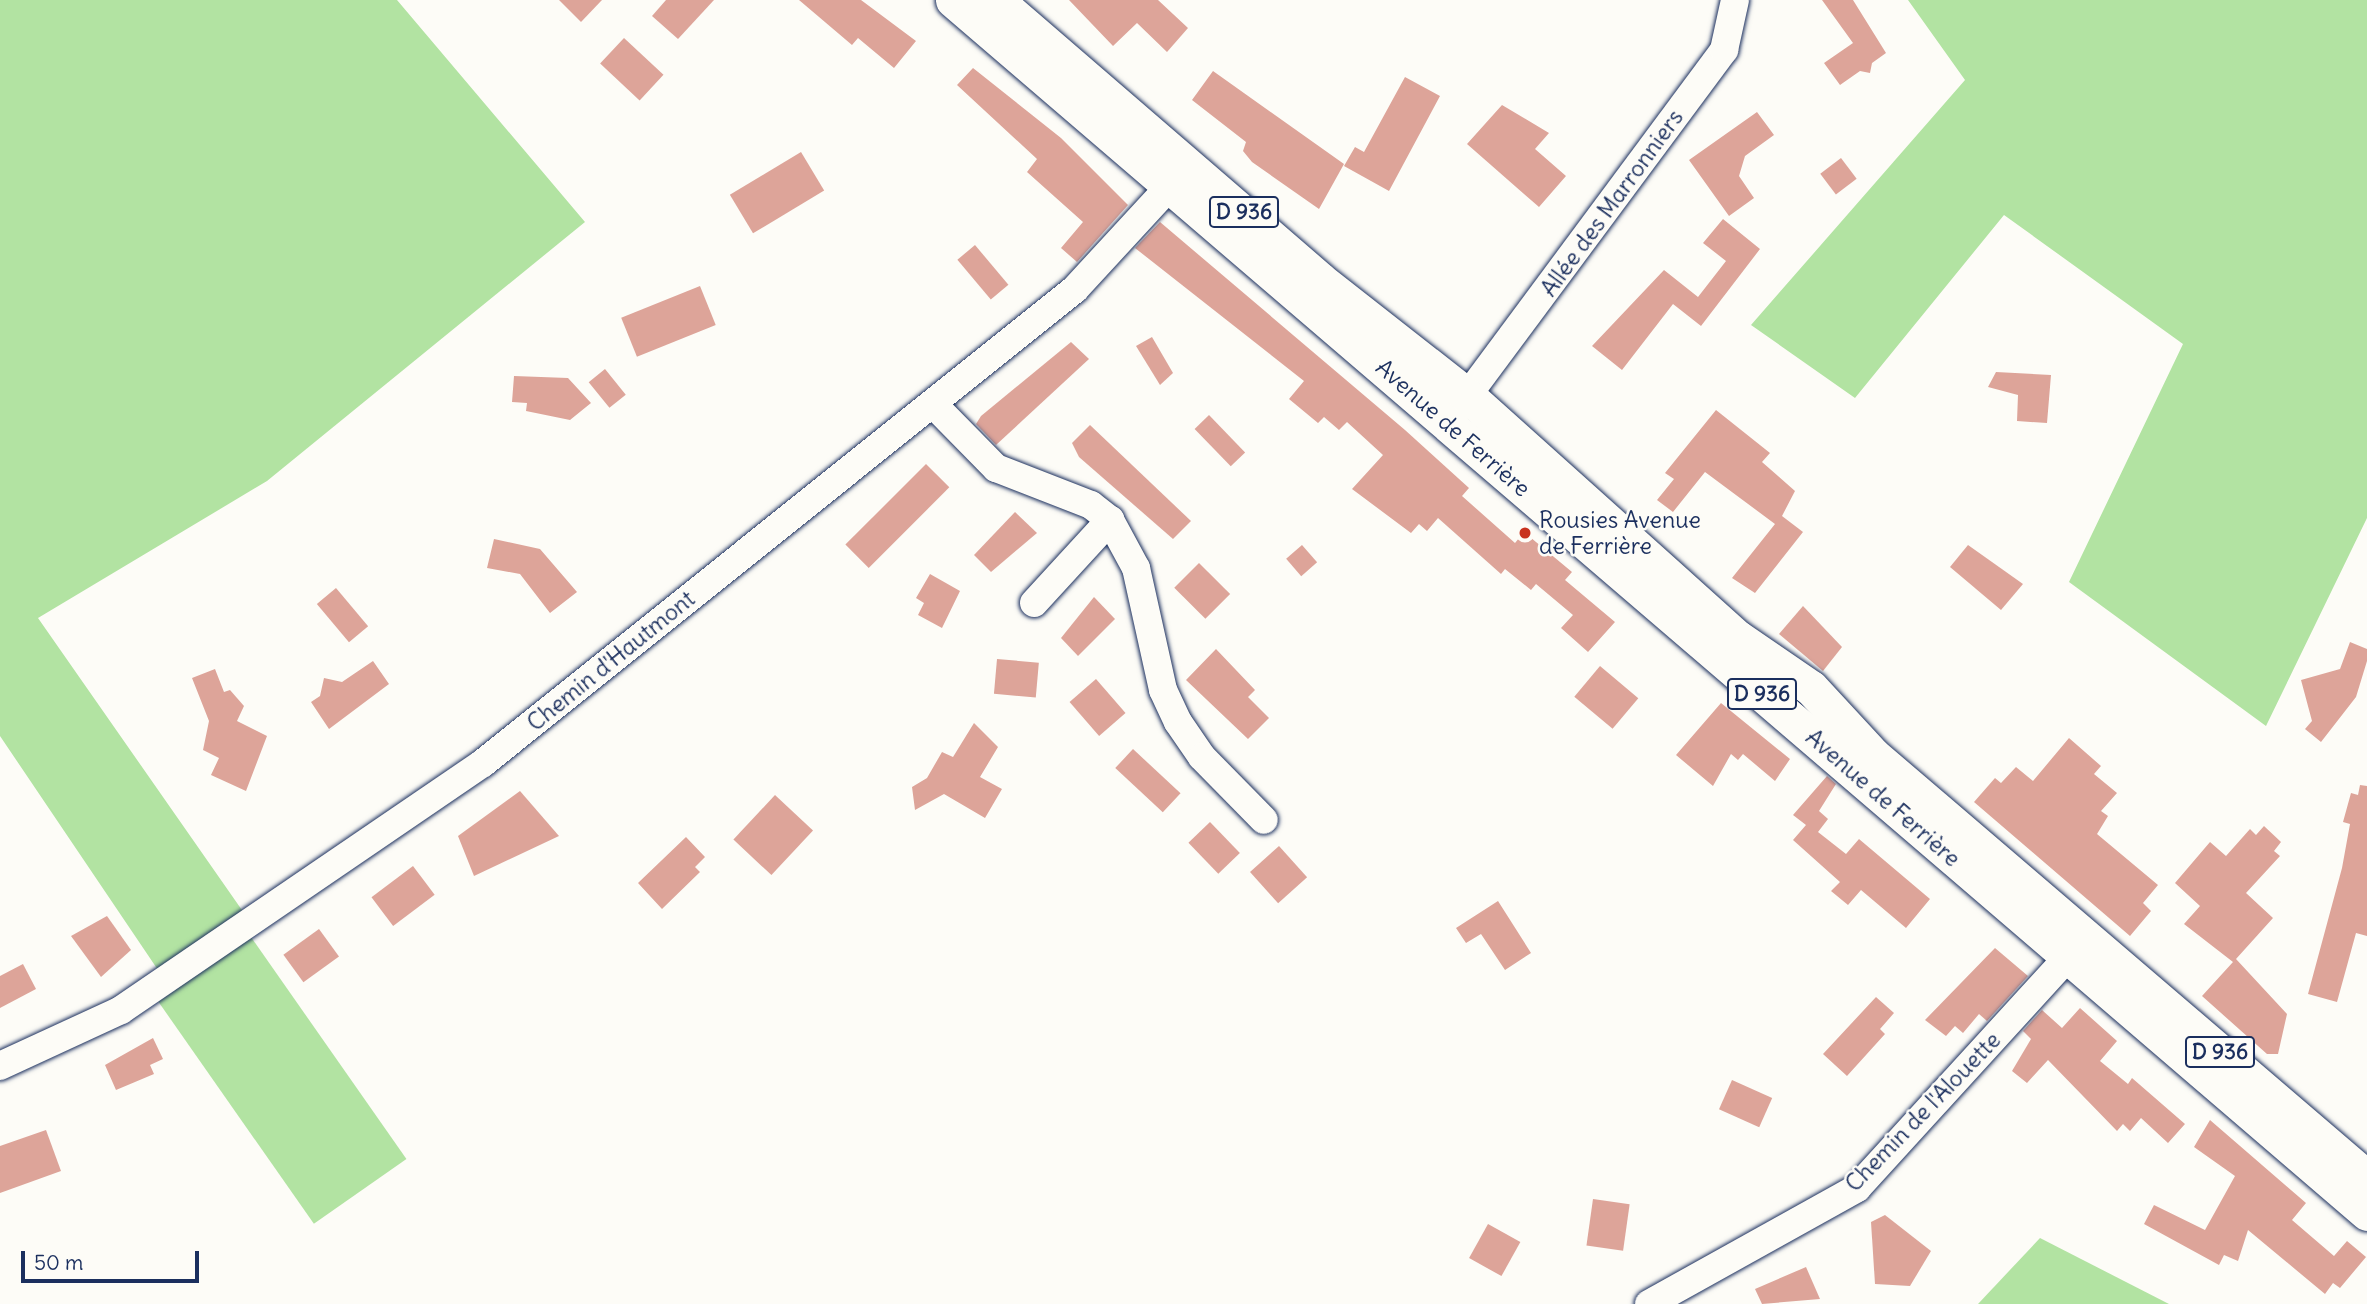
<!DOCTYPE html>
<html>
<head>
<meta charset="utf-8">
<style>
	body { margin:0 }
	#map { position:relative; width:2367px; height:1304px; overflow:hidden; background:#fdfcf7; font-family:Delius,sans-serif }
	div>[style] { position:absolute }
	.green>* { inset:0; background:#b2e3a2; transform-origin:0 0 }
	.building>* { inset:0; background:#dda499; transform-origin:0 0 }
	.roads { filter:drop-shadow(0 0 2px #1b2f5e) drop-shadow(0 0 2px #1b2f5e) }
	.minor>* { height:28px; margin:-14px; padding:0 14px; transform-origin:14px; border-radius:14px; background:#fdfcf7 }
	.major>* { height:35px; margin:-17.5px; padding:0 17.5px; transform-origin:17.5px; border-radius:17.5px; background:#fdfcf7 }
	.dots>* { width:19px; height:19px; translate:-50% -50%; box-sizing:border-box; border:4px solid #fdfcf7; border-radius:50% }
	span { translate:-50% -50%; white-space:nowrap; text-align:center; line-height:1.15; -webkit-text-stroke:5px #fdfcf7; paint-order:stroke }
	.shield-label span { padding:2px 5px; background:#fdfcf7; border:2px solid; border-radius:5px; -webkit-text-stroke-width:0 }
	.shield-label { font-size:21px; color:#1b2f5e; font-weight:700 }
	.street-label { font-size:23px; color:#1b2f5e }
	.poi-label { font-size:23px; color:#1b2f5e }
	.left { translate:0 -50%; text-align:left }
	.scale { position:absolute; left:21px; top:1251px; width:178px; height:32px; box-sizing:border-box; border:4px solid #1b2f5e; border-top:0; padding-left:9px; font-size:21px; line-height:24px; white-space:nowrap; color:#1b2f5e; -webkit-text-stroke:5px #fdfcf7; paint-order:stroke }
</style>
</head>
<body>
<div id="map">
	<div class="green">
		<i style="clip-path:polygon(0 0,397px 0,585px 222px,267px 481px,38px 618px,244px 913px,158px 970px,0 736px)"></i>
		<i style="clip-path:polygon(1908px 0,2367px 0,2367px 518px,2266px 726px,2069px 582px,2183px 344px,2004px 215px,1855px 398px,1751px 325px,1965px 80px)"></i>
		<i style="left:251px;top:937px;width:271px;height:113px;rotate:55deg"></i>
		<i style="clip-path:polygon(2040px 1238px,2169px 1304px,1978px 1304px)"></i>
	</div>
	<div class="building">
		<i style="clip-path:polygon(559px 0,602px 0,581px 22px)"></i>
		<i style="clip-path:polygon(666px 0,714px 0,678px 39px,652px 16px)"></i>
		<i style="clip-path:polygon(799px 0,861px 0,916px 41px,894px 68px,858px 38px,852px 45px)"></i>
		<i style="clip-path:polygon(1069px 0,1158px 0,1188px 28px,1167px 52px,1137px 23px,1113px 46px)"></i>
		<i style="clip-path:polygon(1822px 0,1853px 0,1886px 53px,1872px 63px,1870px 73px,1860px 71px,1840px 85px,1824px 63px,1853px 43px)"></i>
		<i style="left:624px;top:38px;width:54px;height:35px;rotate:43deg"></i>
		<i style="clip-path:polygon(973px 68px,1061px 138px,1128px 205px,1077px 262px,1061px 248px,1083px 222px,1027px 172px,1037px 159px,957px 85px)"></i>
		<i style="clip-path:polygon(1213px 71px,1344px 164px,1319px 209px,1252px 162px,1243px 151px,1246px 142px,1192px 100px)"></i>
		<i style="clip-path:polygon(1405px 77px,1440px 96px,1389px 191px,1344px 166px,1355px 147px,1364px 152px)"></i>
		<i style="clip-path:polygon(1502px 105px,1549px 133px,1535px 149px,1566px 176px,1539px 207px,1467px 144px)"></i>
		<i style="clip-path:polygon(1757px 112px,1774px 135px,1745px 156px,1739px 176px,1754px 198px,1729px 216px,1689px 160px)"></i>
		<i style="left:801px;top:152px;width:45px;height:83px;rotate:59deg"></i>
		<i style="left:1841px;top:158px;width:26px;height:26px;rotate:53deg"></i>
		<i style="clip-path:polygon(1723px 219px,1760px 249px,1701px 326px,1673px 304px,1622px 370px,1592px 346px,1664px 270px,1698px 297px,1726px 261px,1703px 243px)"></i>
		<i style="clip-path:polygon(1160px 222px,1405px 430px,1469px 488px,1462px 496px,1515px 543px,1524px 532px,1572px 572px,1565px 580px,1615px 622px,1588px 652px,1561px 628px,1573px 615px,1536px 584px,1531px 590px,1505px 569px,1501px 574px,1438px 518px,1427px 531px,1419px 524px,1411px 533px,1352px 489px,1383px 455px,1347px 422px,1339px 430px,1324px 417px,1318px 423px,1289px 399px,1304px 381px,1135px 248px)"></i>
		<i style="left:975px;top:245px;width:52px;height:23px;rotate:50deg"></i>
		<i style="left:700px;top:286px;width:42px;height:85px;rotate:68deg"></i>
		<i style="clip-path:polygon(1152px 337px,1173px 373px,1160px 385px,1136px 346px)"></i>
		<i style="clip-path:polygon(1071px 342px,1089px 359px,996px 445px,976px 424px,981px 416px)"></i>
		<i style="left:605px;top:369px;width:33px;height:21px;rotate:51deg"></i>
		<i style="clip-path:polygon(1996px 372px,2051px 375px,2047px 423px,2017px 421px,2018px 395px,1988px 387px)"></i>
		<i style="clip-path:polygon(514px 376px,568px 378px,591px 403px,570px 420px,526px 411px,527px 403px,512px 402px)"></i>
		<i style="clip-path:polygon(1716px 410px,1770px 453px,1762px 462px,1795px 491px,1782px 516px,1803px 532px,1755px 593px,1732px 578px,1775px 524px,1705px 472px,1673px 512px,1657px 500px,1674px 479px,1665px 473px)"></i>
		<i style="left:1209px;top:415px;width:52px;height:20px;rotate:46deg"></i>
		<i style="clip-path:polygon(1090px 425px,1191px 521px,1173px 539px,1079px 457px,1072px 443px)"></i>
		<i style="left:926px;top:464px;width:33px;height:114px;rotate:45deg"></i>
		<i style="clip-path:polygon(1015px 512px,1037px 533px,991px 572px,974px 555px)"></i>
		<i style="clip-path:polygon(494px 539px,540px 549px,577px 592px,550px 613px,520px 574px,487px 568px)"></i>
		<i style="left:1302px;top:545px;width:23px;height:21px;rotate:49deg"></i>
		<i style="clip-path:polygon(1968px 545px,2023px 584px,2001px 610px,1950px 567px)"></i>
		<i style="left:1199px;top:563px;width:44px;height:35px;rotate:45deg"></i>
		<i style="clip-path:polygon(930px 574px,960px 591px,942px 628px,918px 615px,924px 603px,916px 598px)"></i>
		<i style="left:336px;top:588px;width:50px;height:25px;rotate:50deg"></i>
		<i style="clip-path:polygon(1094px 597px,1115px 619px,1078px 656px,1061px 638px)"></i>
		<i style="clip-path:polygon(1803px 606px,1842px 647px,1823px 671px,1779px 634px)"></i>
		<i style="clip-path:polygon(2350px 642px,2367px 649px,2367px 661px,2356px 697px,2321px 742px,2305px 729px,2312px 721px,2301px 680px,2340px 669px)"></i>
		<i style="clip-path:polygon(1216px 649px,1255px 690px,1248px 697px,1269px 718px,1248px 739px,1186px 680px)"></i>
		<i style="left:997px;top:659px;width:42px;height:35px;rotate:5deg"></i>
		<i style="clip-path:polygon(373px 661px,389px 684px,329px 729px,311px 702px,320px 696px,324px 678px,342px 682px)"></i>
		<i style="left:1600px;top:666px;width:50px;height:40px;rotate:40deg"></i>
		<i style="clip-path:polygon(215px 669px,224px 692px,230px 690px,244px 706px,237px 721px,267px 736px,246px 791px,211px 775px,219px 758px,203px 750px,209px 721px,192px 678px)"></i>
		<i style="left:1096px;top:679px;width:45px;height:35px;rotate:49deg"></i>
		<i style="clip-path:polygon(1721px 703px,1790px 759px,1775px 781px,1743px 754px,1738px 760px,1731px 754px,1713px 786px,1676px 755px)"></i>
		<i style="clip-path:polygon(974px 723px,998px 747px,980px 777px,1002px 789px,985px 818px,944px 794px,915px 810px,912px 787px,927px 778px,942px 752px,953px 757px)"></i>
		<i style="clip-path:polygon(2069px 738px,2101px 766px,2094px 774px,2117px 793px,2101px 811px,2108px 816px,2097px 834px,2158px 885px,2143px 903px,2151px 911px,2130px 936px,1974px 802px,1995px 778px,2001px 783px,2016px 767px,2033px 781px)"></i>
		<i style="left:1133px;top:749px;width:65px;height:26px;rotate:43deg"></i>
		<i style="clip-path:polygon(1827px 776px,1836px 784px,1819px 811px,1828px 819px,1818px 832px,1846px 854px,1859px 839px,1930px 899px,1906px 928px,1861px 890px,1848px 905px,1831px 891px,1840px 882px,1793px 840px,1806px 825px,1793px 815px)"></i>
		<i style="clip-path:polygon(2360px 785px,2367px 786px,2367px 936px,2356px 933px,2337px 1002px,2308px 994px,2342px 868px,2350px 824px,2343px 822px,2351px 793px,2358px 795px)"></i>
		<i style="clip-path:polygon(520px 791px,559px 836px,474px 876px,458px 836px)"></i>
		<i style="left:775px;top:795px;width:52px;height:61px;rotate:43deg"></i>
		<i style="left:1210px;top:822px;width:43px;height:30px;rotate:46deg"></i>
		<i style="clip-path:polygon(2264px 826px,2281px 842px,2274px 851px,2280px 856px,2246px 893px,2273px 918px,2236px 959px,2287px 1014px,2278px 1054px,2267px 1054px,2202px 996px,2233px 962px,2184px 924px,2200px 906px,2175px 883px,2210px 842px,2226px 856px,2250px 829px,2256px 835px)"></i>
		<i style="clip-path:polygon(686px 837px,705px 857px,695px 867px,700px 872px,662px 909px,638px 883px)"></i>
		<i style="left:1279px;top:846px;width:42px;height:39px;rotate:48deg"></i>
		<i style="left:413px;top:866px;width:36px;height:52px;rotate:53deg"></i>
		<i style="clip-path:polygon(1498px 901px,1531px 953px,1505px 970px,1481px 934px,1466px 943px,1456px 928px)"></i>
		<i style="clip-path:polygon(107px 916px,131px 950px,101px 977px,71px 936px)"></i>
		<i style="left:319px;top:929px;width:34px;height:44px;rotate:54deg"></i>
		<i style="clip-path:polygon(1995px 948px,2028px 976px,1987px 1021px,1979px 1014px,1963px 1033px,1955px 1026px,1946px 1036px,1925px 1020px)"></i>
		<i style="clip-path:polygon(23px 964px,36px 989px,0 1008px,0 976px)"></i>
		<i style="clip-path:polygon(1876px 997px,1894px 1013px,1880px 1029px,1885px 1034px,1847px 1076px,1823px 1054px)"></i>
		<i style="clip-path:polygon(2080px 1008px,2117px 1041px,2100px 1061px,2128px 1084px,2132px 1078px,2185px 1124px,2168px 1143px,2141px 1118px,2130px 1131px,2123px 1124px,2117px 1131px,2048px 1060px,2027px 1083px,2012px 1071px,2031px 1039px,2023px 1031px,2042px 1010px,2062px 1028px)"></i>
		<i style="clip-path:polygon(153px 1038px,163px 1059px,150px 1065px,154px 1074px,116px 1090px,105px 1065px)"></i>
		<i style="left:1732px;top:1080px;width:44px;height:32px;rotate:24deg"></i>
		<i style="clip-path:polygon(2210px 1120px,2306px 1203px,2292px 1220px,2334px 1256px,2347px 1241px,2366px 1257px,2340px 1288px,2333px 1283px,2325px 1294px,2248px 1230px,2238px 1261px,2224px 1255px,2219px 1265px,2144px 1224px,2154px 1205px,2205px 1230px,2235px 1176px,2194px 1147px)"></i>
		<i style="clip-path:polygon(46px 1130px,61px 1171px,0 1193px,0 1146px)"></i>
		<i style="left:1593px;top:1199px;width:37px;height:47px;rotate:8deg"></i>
		<i style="clip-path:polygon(1885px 1215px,1931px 1251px,1910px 1286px,1875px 1284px,1871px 1222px)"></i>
		<i style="left:1488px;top:1224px;width:37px;height:39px;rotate:29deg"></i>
		<i style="clip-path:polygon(1806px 1267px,1820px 1299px,1762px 1304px,1755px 1289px)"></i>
	</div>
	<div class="roads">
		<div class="minor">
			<i style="left:933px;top:404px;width:90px;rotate:45.5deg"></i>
			<i style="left:996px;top:468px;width:102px;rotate:21.3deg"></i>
			<i style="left:1091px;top:505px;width:24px;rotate:38deg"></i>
			<i style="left:1110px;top:520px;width:55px;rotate:61.6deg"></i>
			<i style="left:1136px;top:568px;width:125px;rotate:77.5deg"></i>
			<i style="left:1163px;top:690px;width:35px;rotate:65deg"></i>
			<i style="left:1178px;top:722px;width:42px;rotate:55.6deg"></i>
			<i style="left:1202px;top:757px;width:88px;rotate:45.5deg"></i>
			<i style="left:1456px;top:411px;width:450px;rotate:-53.4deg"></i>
			<i style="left:1724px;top:50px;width:51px;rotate:-77.6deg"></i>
			<i style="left:1034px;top:603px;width:113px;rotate:-47.5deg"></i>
			<i style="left:0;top:1066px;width:133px;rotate:-24.8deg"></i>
			<i style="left:121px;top:1010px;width:438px;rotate:-34.3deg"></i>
			<i style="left:483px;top:763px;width:758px;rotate:-38.68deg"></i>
			<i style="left:1075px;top:289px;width:140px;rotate:-47.3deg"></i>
			<i style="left:1170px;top:186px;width:21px;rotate:-25deg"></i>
			<i style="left:1649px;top:1304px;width:238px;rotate:-29.1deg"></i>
			<i style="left:1857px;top:1188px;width:313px;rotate:-47.6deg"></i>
			<i style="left:2068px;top:957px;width:20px;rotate:-66deg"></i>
		</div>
		<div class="major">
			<i style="left:953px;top:0;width:1863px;rotate:40.62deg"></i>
			<i style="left:996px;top:0;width:428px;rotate:40.8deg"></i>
			<i style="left:1320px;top:280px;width:188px;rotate:38.1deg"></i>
			<i style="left:1468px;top:396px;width:363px;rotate:41.9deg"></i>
			<i style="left:1738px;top:638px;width:88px;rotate:34.4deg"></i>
			<i style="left:1811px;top:688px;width:91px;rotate:47.2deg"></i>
			<i style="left:1873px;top:755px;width:650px;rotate:40.57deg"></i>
		</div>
	</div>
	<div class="dots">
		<i style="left:1525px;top:533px;background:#c8321e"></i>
	</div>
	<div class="shield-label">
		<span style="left:1244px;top:212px">D 936</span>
		<span style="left:1762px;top:694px">D 936</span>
		<span style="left:2220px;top:1052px">D 936</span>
	</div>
	<div class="street-label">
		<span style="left:1612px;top:203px;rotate:-54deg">Allée des Marronniers</span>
		<span style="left:1453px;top:428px;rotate:41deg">Avenue de Ferrière</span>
		<span style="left:611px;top:661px;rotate:-39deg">Chemin d'Hautmont</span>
		<span style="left:1883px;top:798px;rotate:41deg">Avenue de Ferrière</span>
		<span style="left:1923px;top:1112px;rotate:-46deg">Chemin de l'Alouette</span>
	</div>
	<div class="poi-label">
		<span class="left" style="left:1539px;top:533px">Rousies Avenue<br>de Ferrière</span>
	</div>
	<div class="scale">50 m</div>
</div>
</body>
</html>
